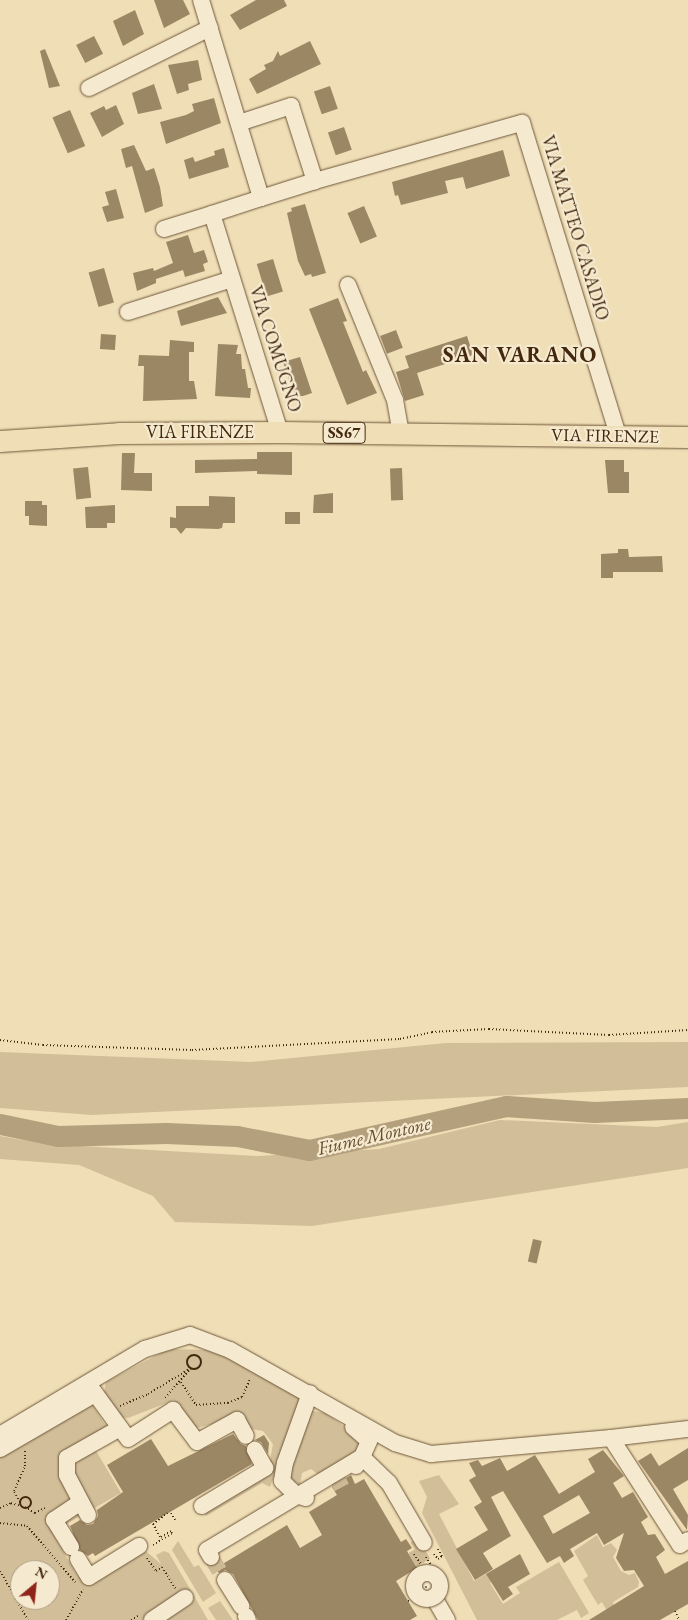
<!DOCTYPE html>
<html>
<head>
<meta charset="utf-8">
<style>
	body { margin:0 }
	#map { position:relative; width:688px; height:1620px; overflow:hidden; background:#efdeb6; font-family:"EB Garamond",serif }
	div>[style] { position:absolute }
	.green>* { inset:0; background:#d2bf99 }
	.river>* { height:21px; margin:-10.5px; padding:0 10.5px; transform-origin:10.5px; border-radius:10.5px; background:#b5a07d }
	.building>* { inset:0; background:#9c8765; transform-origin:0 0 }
	.minor-tunnel>* { height:16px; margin-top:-8px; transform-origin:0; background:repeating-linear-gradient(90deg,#cdba94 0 16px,transparent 0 24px) }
	.path>* { height:2px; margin-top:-1px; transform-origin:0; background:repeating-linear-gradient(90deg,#43280e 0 1px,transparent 0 3.5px) }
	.path>.ring { margin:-1px; padding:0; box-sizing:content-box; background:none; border:2px solid #43280e; border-radius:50% }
	.roads { filter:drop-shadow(0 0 1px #6e5638) drop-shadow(0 0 1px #6e5638) }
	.minor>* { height:16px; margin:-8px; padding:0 8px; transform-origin:8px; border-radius:8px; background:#f5ead0 }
	.minor>.ring { margin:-8px; padding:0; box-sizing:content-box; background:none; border:16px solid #f5ead0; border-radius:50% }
	.major>* { height:21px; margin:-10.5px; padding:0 10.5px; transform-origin:10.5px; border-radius:10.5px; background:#efdeb6 }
	.bridges { filter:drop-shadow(0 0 1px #6e5638) drop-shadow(0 0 1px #6e5638) }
	.minor-bridge>* { height:16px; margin:-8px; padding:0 8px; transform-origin:8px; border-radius:8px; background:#f5ead0 }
	.minor-bridge>.ring { margin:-8px; padding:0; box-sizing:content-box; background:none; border:16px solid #f5ead0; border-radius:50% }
	span { translate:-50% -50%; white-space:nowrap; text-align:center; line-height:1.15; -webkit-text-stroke:4.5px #f5ead0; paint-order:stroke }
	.shield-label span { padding:1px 4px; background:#f5ead0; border:1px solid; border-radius:4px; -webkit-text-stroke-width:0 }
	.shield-label { font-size:16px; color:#43280e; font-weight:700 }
	.street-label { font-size:18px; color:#43280e }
	.water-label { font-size:19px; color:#654c2f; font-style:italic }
	.district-label { font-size:22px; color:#43280e; font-weight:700; letter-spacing:1px }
	.north { position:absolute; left:10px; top:1560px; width:50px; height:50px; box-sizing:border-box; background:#f5ead0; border:1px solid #ae9c82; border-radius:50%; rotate:28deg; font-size:14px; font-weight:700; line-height:20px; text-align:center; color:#43280e }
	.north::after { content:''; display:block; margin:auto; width:18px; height:22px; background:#8f2418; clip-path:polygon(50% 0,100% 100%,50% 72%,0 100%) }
</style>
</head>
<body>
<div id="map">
	<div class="green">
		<i style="clip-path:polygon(688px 1042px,688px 1087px,92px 1115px,0 1108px,0 1052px,251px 1062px,446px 1043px)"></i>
		<i style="clip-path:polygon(500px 1120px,657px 1127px,688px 1122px,688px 1168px,312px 1226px,175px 1222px,153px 1196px,79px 1165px,0 1159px,0 1136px,46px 1144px,258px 1156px,379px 1149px)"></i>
		<i style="clip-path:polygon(168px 1349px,213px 1350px,303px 1399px,270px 1487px,262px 1483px,206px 1516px,201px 1508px,268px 1472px,273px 1444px,263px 1431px,251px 1429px,238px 1417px,197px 1428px,174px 1400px,128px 1418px,118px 1417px,104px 1393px,106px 1382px)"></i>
		<i style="clip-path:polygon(evenodd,92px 1404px,108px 1429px,89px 1439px,121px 1493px,52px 1532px,78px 1577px,141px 1547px,161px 1564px,156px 1555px,164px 1551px,169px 1553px,208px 1620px,0 1620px,0 1454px,92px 1404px,20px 1570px,50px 1570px,50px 1600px,20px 1600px,20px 1570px)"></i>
		<i style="clip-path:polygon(307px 1410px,325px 1413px,362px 1439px,359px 1453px,319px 1475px,311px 1469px,302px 1473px,300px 1485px,288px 1478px)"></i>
		<i style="clip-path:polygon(439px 1475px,459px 1504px,439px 1514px,474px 1581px,493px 1570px,498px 1578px,490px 1583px,503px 1604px,520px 1593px,516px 1587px,559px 1562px,589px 1613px,581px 1618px,577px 1610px,557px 1620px,477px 1620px,422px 1513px,427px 1497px,419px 1481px)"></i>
		<i style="clip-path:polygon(597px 1535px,603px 1547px,611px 1543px,617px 1550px,613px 1557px,621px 1571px,629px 1575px,635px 1573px,639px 1582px,638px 1587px,613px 1602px,615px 1609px,608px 1613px,602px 1602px,598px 1605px,583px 1580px,588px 1576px,574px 1551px)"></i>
		<i style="clip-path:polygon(178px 1541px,194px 1567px,199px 1565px,216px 1593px,203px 1602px,172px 1550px)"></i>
		<i style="clip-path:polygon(220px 1601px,233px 1620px,216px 1620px,208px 1608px)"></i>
	</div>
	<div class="river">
		<i style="left:0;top:1124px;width:59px;rotate:11.7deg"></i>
		<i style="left:58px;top:1136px;width:108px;rotate:-1.6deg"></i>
		<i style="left:166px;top:1133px;width:71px;rotate:2.4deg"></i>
		<i style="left:237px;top:1136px;width:73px;rotate:11deg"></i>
		<i style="left:309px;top:1150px;width:202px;rotate:-12.6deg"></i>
		<i style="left:506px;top:1106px;width:88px;rotate:3.9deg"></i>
		<i style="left:594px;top:1112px;width:94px;rotate:-2.4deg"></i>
	</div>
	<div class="building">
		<i style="clip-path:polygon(154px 0,183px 0,190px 14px,164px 28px)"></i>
		<i style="clip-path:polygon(256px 0,284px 0,287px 6px,240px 30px,230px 15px)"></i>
		<i style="clip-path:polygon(135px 10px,144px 34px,123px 46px,113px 21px)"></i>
		<i style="left:94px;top:36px;width:20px;height:20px;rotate:63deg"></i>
		<i style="clip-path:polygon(310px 41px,321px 64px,257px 94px,249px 79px,266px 69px,264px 65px,273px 61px,278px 51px,280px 56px)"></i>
		<i style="clip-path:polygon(45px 49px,60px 86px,49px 88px,40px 51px)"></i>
		<i style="clip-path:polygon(198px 60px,202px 80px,188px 84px,189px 90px,177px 94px,168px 65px)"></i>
		<i style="clip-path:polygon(154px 84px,162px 109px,138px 114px,132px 93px)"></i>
		<i style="left:330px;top:86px;width:24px;height:17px;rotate:71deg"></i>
		<i style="clip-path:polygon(214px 98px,221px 123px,166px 144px,160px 122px,186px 115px,194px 111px,192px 104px)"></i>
		<i style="clip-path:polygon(116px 105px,124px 124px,102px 137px,90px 113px,104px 106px,106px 110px)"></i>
		<i style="left:70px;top:110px;width:39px;height:19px;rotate:67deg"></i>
		<i style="left:344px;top:127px;width:24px;height:17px;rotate:71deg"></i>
		<i style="clip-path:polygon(134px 145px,146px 171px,154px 168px,160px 187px,163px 206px,145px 213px,132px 166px,126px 168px,121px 149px)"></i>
		<i style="clip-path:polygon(224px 148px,229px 167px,189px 179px,184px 160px,193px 157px,195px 162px,215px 155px,214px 151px)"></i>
		<i style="clip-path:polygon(503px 150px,510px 176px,466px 189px,463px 177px,445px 181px,448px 193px,401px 205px,398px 195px,395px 196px,392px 182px)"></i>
		<i style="clip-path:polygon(116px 189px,124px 218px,107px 222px,102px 207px,109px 205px,105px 192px)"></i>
		<i style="clip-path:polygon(305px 204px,326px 273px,312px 277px,311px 274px,305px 276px,298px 261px,287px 213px,292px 211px,291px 208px)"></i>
		<i style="left:364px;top:206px;width:33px;height:18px;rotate:67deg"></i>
		<i style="clip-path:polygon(188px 235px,194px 253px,204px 250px,208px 262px,203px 264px,205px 271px,185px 277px,183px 270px,156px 279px,156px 283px,137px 291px,133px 273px,153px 268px,154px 271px,173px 263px,166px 242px)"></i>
		<i style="left:273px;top:259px;width:34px;height:17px;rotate:73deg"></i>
		<i style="left:104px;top:268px;width:36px;height:16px;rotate:74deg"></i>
		<i style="clip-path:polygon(218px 297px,227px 313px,181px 326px,177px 311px)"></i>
		<i style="clip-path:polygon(338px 298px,347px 321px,343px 322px,363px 372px,366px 370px,377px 393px,347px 405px,309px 309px)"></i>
		<i style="left:396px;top:330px;width:19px;height:17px;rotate:69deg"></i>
		<i style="left:101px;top:334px;width:15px;height:15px;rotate:4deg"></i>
		<i style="clip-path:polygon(467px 336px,473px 355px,417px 373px,424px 395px,405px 401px,396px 372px,409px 368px,405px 356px)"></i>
		<i style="clip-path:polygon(170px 340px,194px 342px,194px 352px,189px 352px,189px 381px,194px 381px,197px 399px,143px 401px,144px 366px,138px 366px,139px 355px,169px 356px)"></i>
		<i style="clip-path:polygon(218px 344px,238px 345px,236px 354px,241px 354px,242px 369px,245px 369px,248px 388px,251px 388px,250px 398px,215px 396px)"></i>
		<i style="clip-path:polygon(300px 357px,312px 393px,303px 396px,295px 396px,283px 362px)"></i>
		<i style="clip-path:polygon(257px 452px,292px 452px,292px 475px,257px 474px,257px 471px,195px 473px,195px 460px,257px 459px)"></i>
		<i style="clip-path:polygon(122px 453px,135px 453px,134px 473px,152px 473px,152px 491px,121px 490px)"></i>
		<i style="clip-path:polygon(605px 460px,624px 460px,624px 472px,629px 472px,629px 493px,608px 493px)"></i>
		<i style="left:88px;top:467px;width:31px;height:15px;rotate:84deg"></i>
		<i style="left:402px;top:468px;width:32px;height:12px;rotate:88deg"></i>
		<i style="clip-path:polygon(333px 493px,333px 513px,313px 513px,314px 495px)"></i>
		<i style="clip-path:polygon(209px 496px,235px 497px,235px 523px,223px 523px,222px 528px,218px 529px,186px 528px,181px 534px,176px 528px,170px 528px,170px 517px,176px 518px,176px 506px,209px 506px)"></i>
		<i style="clip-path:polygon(25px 501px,42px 501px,42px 505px,47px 505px,47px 526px,29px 525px,29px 516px,25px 516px)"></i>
		<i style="clip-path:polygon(115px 505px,115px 523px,107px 523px,107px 528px,86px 528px,85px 507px)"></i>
		<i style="left:285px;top:512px;width:15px;height:12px"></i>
		<i style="clip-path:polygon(618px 549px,628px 549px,629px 557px,662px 556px,663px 572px,613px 572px,613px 578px,601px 578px,601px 554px,618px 553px)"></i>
		<i style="left:533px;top:1239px;width:9px;height:23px;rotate:13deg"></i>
		<i style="clip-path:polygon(233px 1434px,241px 1444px,246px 1446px,252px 1464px,95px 1556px,93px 1553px,88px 1556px,80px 1550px,70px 1526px,80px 1520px,87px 1525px,93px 1524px,98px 1516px,97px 1510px,123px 1492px,107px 1465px,151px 1439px,168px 1466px)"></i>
		<i style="clip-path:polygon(264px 1435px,269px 1443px,268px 1454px,261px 1442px,255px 1440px)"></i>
		<i style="clip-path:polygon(688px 1448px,688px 1480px,673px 1489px,688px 1515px,687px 1530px,638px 1461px,651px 1453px,659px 1466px)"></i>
		<i style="clip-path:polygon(evenodd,603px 1450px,624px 1476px,613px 1483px,622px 1498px,633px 1492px,648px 1517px,641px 1522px,648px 1535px,655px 1534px,665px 1550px,656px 1557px,665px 1574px,688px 1561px,688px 1604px,660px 1620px,589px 1620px,644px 1586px,634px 1570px,624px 1571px,616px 1558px,624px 1533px,604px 1545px,597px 1533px,570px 1549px,574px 1556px,564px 1563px,560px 1556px,547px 1563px,503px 1491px,491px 1497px,511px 1536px,483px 1553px,493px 1569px,475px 1580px,456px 1549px,488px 1530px,474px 1507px,482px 1502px,469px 1480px,476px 1476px,469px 1463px,478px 1460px,482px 1466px,500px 1458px,507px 1471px,535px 1455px,559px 1494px,595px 1472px,588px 1459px,603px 1450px,579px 1495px,590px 1513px,553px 1534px,543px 1516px,579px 1495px)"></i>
		<i style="clip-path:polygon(351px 1475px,355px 1484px,364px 1479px,401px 1542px,406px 1539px,412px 1548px,407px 1551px,417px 1568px,396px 1581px,417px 1616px,410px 1620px,258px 1620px,233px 1574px,225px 1570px,219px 1573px,216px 1568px,287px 1525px,300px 1548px,322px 1535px,309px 1512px,337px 1495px,332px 1487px)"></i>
		<i style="clip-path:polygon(520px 1554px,530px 1574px,508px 1587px,513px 1594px,503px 1601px,486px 1574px)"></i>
	</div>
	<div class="minor-tunnel">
		<i style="left:331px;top:1484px;width:21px;rotate:-28deg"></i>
		<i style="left:424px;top:1543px;width:11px;rotate:146deg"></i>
		<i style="left:415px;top:1549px;width:37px;rotate:59deg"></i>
		<i style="left:211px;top:1557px;width:27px;rotate:59deg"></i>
	</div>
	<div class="path">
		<i style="left:0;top:1040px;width:43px;rotate:6.6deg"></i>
		<i style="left:43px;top:1045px;width:149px;rotate:1.9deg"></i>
		<i style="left:192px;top:1050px;width:208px;rotate:-3deg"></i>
		<i style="left:400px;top:1039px;width:33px;rotate:-12deg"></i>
		<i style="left:432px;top:1032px;width:57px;rotate:-3deg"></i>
		<i style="left:489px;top:1029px;width:120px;rotate:2.9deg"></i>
		<i style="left:609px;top:1035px;width:79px;rotate:-3.6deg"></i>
		<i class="ring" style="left:187px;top:1355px;width:12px;height:12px"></i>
		<i style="left:181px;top:1382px;width:27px;rotate:57deg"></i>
		<i style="left:196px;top:1405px;width:32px;rotate:-4deg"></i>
		<i style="left:228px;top:1403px;width:15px;rotate:-23deg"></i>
		<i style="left:242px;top:1397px;width:20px;rotate:-66deg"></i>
		<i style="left:120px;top:1406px;width:30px;rotate:-23deg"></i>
		<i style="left:148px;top:1394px;width:50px;rotate:-31.2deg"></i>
		<i style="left:191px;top:1368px;width:40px;rotate:131deg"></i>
		<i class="ring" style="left:19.5px;top:1496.5px;width:9px;height:9px"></i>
		<i style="left:20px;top:1502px;width:13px;rotate:-119deg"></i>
		<i style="left:14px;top:1491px;width:27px;rotate:-66deg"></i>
		<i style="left:25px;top:1466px;width:16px;rotate:-90deg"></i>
		<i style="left:25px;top:1507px;width:12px;rotate:31deg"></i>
		<i style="left:35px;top:1513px;width:11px;rotate:-27deg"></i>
		<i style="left:0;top:1508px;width:12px;rotate:-24deg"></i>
		<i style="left:11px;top:1503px;width:10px;rotate:17deg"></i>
		<i style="left:171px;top:1513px;width:8px;rotate:60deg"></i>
		<i style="left:0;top:1523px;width:27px;rotate:6deg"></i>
		<i style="left:27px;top:1526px;width:74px;rotate:49.4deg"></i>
		<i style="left:153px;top:1545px;width:22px;rotate:-32deg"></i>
		<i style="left:172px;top:1533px;width:2px;rotate:-117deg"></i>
		<i style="left:171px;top:1531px;width:13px;rotate:151deg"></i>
		<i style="left:160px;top:1537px;width:15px;rotate:-118deg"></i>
		<i style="left:153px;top:1524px;width:21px;rotate:-37deg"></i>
		<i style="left:414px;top:1554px;width:23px;rotate:56deg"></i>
		<i style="left:434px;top:1554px;width:6px;rotate:51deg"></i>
		<i style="left:438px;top:1559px;width:5px;rotate:-37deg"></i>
		<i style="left:442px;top:1556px;width:10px;rotate:-119deg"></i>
		<i style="left:426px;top:1557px;width:17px;rotate:59deg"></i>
		<i style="left:435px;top:1572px;width:4px;rotate:153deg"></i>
		<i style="left:147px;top:1558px;width:16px;rotate:55deg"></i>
		<i style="left:156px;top:1571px;width:7px;rotate:-34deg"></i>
		<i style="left:162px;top:1567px;width:25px;rotate:58deg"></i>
		<i style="left:0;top:1571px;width:56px;rotate:60.3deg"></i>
		<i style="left:408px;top:1601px;width:11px;rotate:-27deg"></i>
		<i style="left:675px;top:1611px;width:10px;rotate:66deg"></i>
		<i style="left:66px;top:1620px;width:35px;rotate:-61deg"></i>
		<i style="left:131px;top:1620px;width:8px;rotate:-30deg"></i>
	</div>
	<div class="roads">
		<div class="minor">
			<i style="left:201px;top:0;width:207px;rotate:73.1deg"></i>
			<i style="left:261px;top:198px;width:52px;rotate:161.9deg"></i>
			<i style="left:89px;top:88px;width:135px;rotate:-26.4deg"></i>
			<i style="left:239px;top:123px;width:55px;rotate:-18.1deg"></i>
			<i style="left:291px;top:106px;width:79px;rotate:72.3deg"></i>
			<i style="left:315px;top:181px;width:57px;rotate:162.5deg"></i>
			<i style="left:315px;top:181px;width:215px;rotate:-15.7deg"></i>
			<i style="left:522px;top:123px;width:326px;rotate:72.9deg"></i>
			<i style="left:164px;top:229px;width:50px;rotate:-17.4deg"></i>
			<i style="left:212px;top:214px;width:228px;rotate:72.7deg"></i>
			<i style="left:348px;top:285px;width:124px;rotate:67.8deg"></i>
			<i style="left:395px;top:400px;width:34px;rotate:80deg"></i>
			<i style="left:128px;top:312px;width:109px;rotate:-17.6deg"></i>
			<i style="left:89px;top:1385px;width:63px;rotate:54deg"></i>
			<i style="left:0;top:1435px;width:169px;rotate:-30.7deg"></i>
			<i style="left:145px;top:1349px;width:47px;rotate:-17.3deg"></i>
			<i style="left:190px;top:1335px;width:43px;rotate:20.6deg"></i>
			<i style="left:230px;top:1350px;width:189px;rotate:29.4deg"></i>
			<i style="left:395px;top:1443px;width:38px;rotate:17deg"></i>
			<i style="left:431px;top:1454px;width:181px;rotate:-5.1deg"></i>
			<i style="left:611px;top:1438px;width:127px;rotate:57.2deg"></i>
			<i style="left:680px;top:1545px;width:9px;rotate:-32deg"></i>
			<i style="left:611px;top:1438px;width:78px;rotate:-6.7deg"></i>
			<i style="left:128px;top:1439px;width:54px;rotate:-32.8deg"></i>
			<i style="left:173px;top:1410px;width:40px;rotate:53deg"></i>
			<i style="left:197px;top:1442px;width:46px;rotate:-28.8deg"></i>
			<i style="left:237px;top:1420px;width:18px;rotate:61deg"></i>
			<i style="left:0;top:1449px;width:110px;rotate:-30.1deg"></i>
			<i style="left:356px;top:1466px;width:11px;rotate:-56deg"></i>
			<i style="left:362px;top:1457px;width:37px;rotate:44deg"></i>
			<i style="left:389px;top:1483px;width:69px;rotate:59.7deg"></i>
			<i style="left:306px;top:1498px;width:10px;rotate:-163deg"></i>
			<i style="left:296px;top:1495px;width:20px;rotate:-135deg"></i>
			<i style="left:282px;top:1481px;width:18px;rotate:-81deg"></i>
			<i style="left:285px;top:1463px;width:74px;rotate:-70.3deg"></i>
			<i style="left:202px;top:1506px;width:74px;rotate:-31.1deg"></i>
			<i style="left:265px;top:1468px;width:21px;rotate:-119deg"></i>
			<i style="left:88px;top:1515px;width:45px;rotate:-117.7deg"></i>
			<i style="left:67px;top:1475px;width:17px;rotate:-90deg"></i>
			<i style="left:67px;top:1458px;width:61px;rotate:-29.5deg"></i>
			<i style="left:71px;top:1547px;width:32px;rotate:-122deg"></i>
			<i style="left:54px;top:1520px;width:32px;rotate:-34deg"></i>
			<i style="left:211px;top:1557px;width:8px;rotate:-120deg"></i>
			<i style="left:207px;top:1550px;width:181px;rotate:-31deg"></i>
			<i style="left:362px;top:1457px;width:17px;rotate:-66deg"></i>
			<i style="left:369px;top:1441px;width:21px;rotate:-139deg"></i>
			<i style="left:78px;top:1559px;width:21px;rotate:59deg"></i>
			<i style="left:89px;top:1577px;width:59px;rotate:-31.8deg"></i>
			<i class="ring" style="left:417px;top:1578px;width:2px;height:2px"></i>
			<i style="left:225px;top:1580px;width:31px;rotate:58deg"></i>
			<i style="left:436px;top:1601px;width:22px;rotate:60deg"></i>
			<i style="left:246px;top:1616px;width:4px;rotate:63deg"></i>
			<i style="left:152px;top:1620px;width:40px;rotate:-34deg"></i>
		</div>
		<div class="major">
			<i style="left:0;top:441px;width:119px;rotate:-3.8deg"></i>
			<i style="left:119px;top:433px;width:161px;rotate:-0.4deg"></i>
			<i style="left:280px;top:432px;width:408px;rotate:0.7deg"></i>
		</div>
	</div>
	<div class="bridges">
		<div class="minor-bridge">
			<i class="ring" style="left:414px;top:1573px;width:10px;height:10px"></i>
		</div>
	</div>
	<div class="shield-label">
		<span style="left:344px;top:433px">SS67</span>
	</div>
	<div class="street-label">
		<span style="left:575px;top:228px;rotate:73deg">VIA MATTEO CASADIO</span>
		<span style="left:275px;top:349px;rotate:72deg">VIA COMUGNO</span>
		<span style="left:200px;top:432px">VIA FIRENZE</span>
		<span style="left:605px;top:436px;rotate:1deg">VIA FIRENZE</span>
	</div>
	<div class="water-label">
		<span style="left:374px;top:1136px;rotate:-13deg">Fiume Montone</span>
	</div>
	<div class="district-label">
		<span style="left:520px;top:355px">SAN VARANO</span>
	</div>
	<div class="north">N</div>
</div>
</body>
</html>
